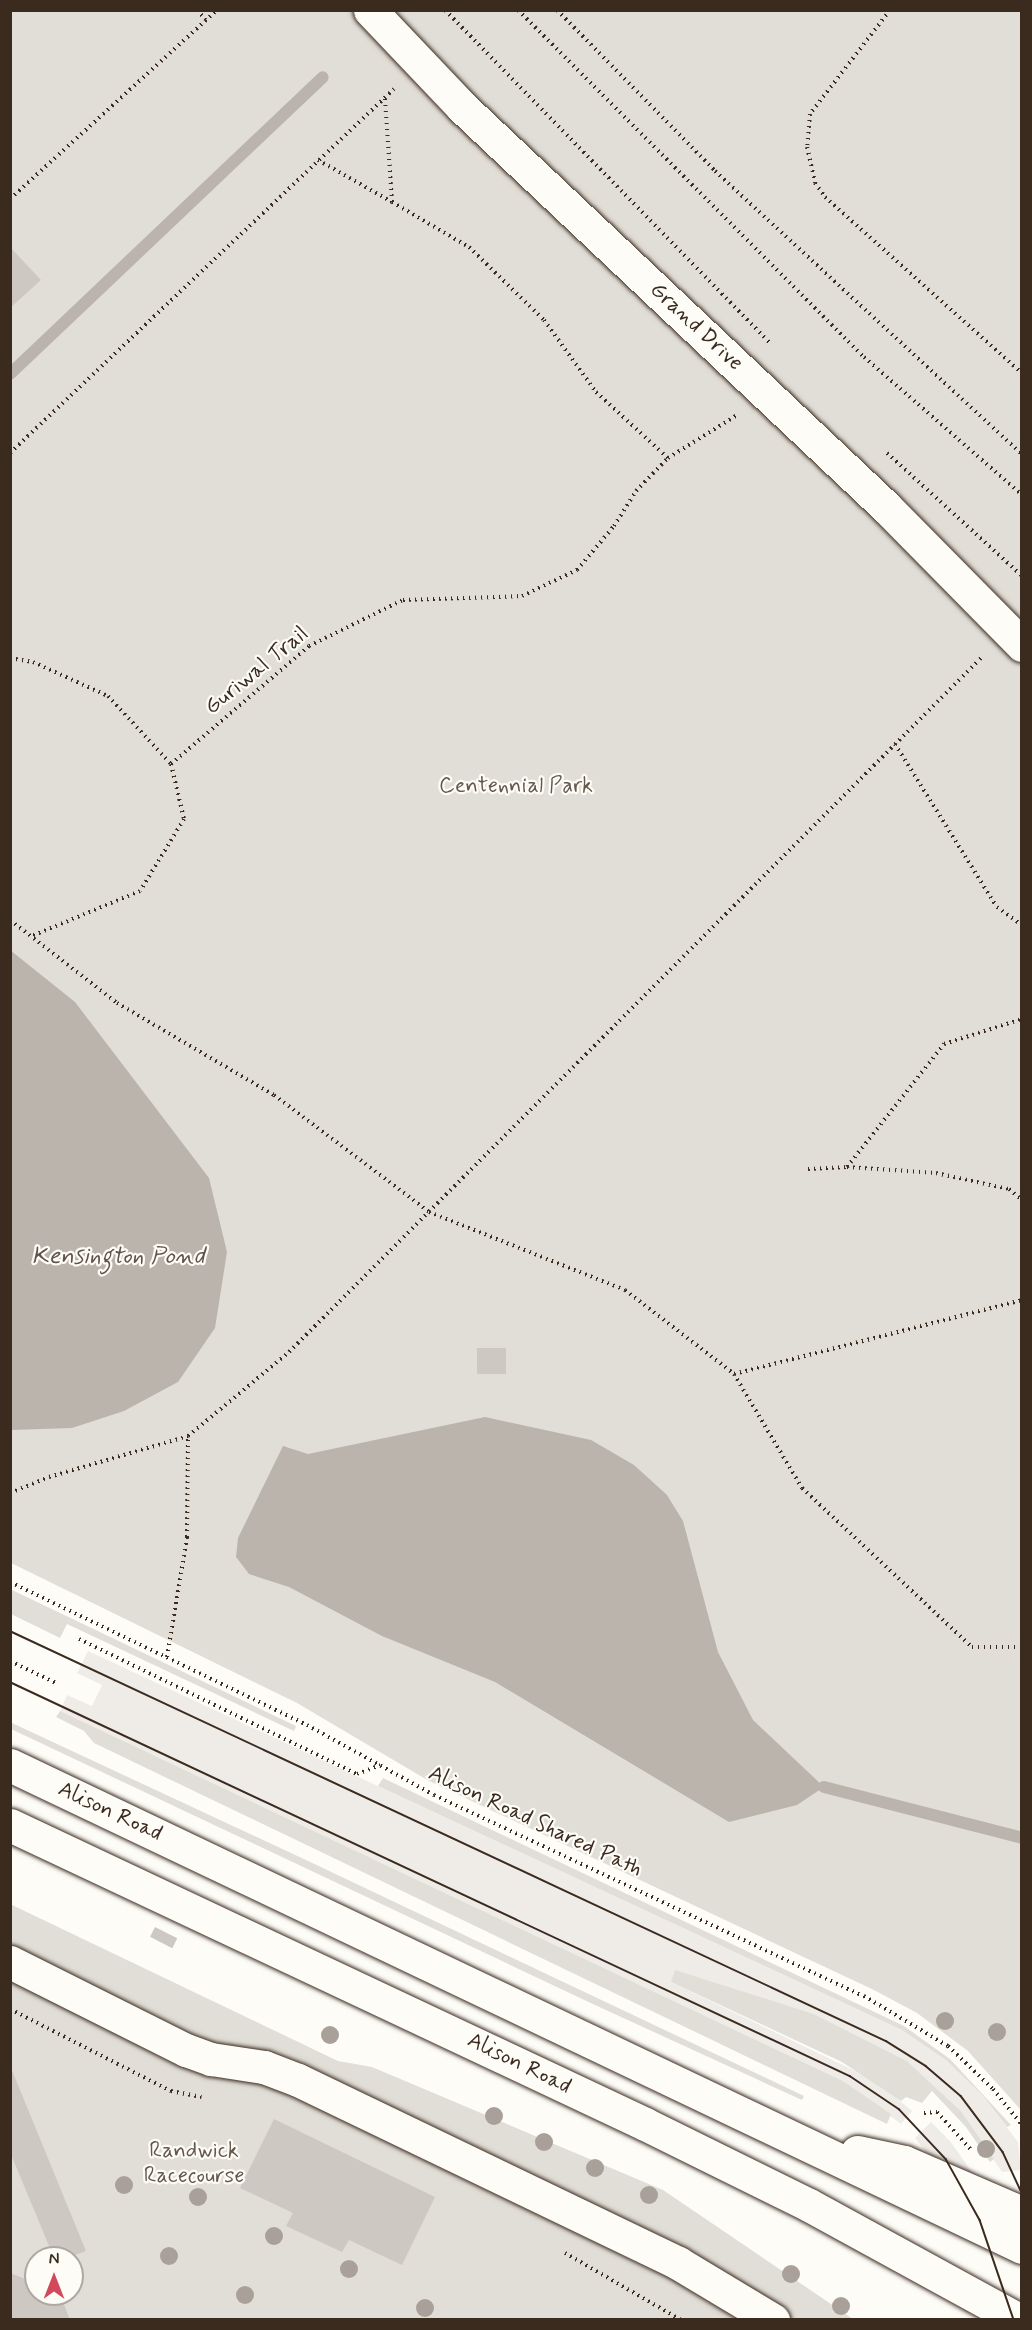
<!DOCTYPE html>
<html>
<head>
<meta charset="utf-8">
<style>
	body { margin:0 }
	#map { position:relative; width:1032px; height:2330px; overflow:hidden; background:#fdfcf7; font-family:Mynerve,sans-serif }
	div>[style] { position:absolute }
	.built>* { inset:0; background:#efece7 }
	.green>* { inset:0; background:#e1ded7 }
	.water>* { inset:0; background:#bbb4ad }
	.stream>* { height:12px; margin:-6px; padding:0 6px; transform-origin:6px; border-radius:6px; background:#bbb4ad }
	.building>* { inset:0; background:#cdc8c2; transform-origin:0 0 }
	.path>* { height:4px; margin-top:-2px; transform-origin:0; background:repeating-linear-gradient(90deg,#3b2a1e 0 1.5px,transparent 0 6px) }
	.roads { filter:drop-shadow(0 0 2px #3b2a1e) drop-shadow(0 0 2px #3b2a1e) }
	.minor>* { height:33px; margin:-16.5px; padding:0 16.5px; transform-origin:16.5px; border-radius:16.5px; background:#fdfcf7 }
	.major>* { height:33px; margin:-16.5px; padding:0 16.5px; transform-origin:16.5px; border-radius:16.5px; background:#fdfcf7 }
	.tram>* { height:1.5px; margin:-0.75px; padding:0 0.75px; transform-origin:0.75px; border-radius:0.75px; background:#3b2a1e }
	.trees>* { width:18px; height:18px; margin:-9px; border-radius:50%; background:#a9a199 }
	span { translate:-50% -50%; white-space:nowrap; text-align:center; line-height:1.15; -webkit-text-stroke:4.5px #fdfcf7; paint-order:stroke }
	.street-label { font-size:22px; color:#3b2a1e }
	.park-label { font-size:22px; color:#64574c }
	.water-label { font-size:24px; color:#615349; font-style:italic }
	.frame { position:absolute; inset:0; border:12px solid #3b2a1e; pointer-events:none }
	.north { position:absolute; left:24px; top:2246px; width:60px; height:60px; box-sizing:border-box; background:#fdfcf7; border:2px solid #afa8a0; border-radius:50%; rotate:0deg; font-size:16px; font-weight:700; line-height:24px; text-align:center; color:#3b2a1e }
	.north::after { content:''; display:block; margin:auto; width:21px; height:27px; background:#d1495b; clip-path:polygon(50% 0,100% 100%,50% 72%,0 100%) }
</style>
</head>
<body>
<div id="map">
	<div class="built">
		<i style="clip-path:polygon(88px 1651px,902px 2030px,947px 2061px,983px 2096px,1018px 2142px,1021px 2170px,1002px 2172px,961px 2111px,907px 2061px,814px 2014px,698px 1979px,671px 1982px,878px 2082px,912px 2111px,901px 2124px,843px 2081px,60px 1711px,67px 1695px,92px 1706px,102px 1685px,77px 1673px)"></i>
		<i style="clip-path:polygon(931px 2122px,950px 2141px,979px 2182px,930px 2157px,915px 2138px)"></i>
	</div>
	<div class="green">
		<i style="clip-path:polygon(11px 11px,1021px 11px,1021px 2110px,968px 2051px,917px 2013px,874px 1990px,429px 1781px,297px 1703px,11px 1563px)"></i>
		<i style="clip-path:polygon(10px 1589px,296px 1726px,294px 1731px,67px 1624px,60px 1638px,11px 1614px)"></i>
		<i style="clip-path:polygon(60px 1711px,843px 2081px,891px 2114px,887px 2124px,94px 1743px,84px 1731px,56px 1717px)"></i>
		<i style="clip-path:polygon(12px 1723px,306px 1860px,804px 2096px,802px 2100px,595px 2005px,11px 1729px)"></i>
		<i style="clip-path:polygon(383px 1778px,904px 2026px,950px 2059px,1011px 2125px,1007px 2127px,983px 2096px,947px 2061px,902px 2030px,378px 1786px)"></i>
		<i style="clip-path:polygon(evenodd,10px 1904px,338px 2061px,372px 2067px,663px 2190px,853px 2319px,11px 2319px,10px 1904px,36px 2258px,72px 2258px,72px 2294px,36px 2294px,36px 2258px)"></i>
		<i style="clip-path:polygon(675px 1970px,814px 2014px,907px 2061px,961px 2111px,994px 2159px,990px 2162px,966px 2127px,932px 2091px,922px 2103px,906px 2097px,901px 2101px,842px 2062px,671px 1982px)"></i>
	</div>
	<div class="water">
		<i style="clip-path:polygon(10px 950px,75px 1002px,209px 1178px,227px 1252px,215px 1328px,178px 1382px,124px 1411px,72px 1428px,11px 1430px)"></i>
		<i style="clip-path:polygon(485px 1417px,591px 1440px,634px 1465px,667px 1495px,683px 1521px,718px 1652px,753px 1720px,824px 1787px,797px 1805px,729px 1822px,495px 1682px,382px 1636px,289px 1587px,249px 1574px,236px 1557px,238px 1538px,283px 1446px,308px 1454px)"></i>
	</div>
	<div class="stream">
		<i style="left:10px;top:374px;width:431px;rotate:-43.5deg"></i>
		<i style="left:824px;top:1787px;width:204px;rotate:14.4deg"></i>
	</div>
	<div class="building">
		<i style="clip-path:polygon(10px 247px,41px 280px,10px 308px)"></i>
		<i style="left:477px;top:1348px;width:29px;height:26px"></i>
		<i style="left:155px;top:1927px;width:25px;height:11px;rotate:27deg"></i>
		<i style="clip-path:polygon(11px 2068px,86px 2251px,67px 2258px,54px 2258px,10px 2152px)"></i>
		<i style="clip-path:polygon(274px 2119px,435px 2197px,402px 2265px,349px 2240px,342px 2252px,286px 2226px,293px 2213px,240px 2188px)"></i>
		<i style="clip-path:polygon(10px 2273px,36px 2283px,36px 2294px,60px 2294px,70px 2320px,10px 2320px)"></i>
	</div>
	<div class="path">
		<i style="left:197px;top:10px;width:13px;rotate:48deg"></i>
		<i style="left:445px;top:10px;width:465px;rotate:45.7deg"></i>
		<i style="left:518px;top:10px;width:490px;rotate:45.1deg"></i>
		<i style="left:864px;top:357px;width:210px;rotate:41.1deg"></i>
		<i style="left:557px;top:10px;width:226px;rotate:45.5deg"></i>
		<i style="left:715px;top:171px;width:418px;rotate:42.7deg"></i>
		<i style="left:890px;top:10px;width:131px;rotate:127.6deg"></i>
		<i style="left:810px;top:114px;width:33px;rotate:95deg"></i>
		<i style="left:807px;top:147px;width:37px;rotate:77deg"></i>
		<i style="left:815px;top:183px;width:17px;rotate:54deg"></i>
		<i style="left:825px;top:197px;width:264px;rotate:41.8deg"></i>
		<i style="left:318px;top:160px;width:85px;rotate:29.6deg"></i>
		<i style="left:392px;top:202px;width:104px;rotate:-93.9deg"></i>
		<i style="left:10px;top:199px;width:280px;rotate:-42.4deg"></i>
		<i style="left:392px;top:202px;width:89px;rotate:30.3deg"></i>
		<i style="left:469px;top:247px;width:105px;rotate:44.2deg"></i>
		<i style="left:544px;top:320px;width:89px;rotate:54.2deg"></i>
		<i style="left:596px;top:392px;width:98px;rotate:42.5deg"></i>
		<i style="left:668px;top:458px;width:81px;rotate:-31.9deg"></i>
		<i style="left:10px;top:453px;width:529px;rotate:-43.47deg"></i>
		<i style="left:887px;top:453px;width:183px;rotate:42.3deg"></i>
		<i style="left:10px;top:658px;width:23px;rotate:10deg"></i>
		<i style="left:33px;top:662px;width:82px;rotate:24.4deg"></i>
		<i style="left:108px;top:696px;width:93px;rotate:47.2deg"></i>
		<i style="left:171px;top:764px;width:57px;rotate:76.7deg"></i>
		<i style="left:184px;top:819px;width:84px;rotate:121.4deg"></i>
		<i style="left:140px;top:891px;width:117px;rotate:157.4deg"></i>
		<i style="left:895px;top:744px;width:192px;rotate:58deg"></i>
		<i style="left:997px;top:907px;width:31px;rotate:36deg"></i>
		<i style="left:171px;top:764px;width:182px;rotate:-40.5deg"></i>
		<i style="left:309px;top:646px;width:105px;rotate:-26.1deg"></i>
		<i style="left:403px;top:600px;width:119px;rotate:-1.9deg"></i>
		<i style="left:522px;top:596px;width:61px;rotate:-25.3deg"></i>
		<i style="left:577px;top:570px;width:57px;rotate:-49.9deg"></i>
		<i style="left:614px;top:526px;width:41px;rotate:-57.8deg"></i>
		<i style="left:636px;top:491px;width:46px;rotate:-45.9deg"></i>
		<i style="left:10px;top:920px;width:135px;rotate:37.8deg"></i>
		<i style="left:117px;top:1003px;width:182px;rotate:30.4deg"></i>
		<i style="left:274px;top:1095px;width:194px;rotate:37deg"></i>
		<i style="left:429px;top:1212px;width:211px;rotate:21.7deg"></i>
		<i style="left:625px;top:1290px;width:138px;rotate:37.6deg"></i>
		<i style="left:734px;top:1374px;width:133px;rotate:59.2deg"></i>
		<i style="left:802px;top:1488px;width:233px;rotate:43.1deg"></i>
		<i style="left:972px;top:1647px;width:50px"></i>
		<i style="left:847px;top:1167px;width:157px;rotate:-51.7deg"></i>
		<i style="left:944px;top:1044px;width:82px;rotate:-17.8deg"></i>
		<i style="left:808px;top:1169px;width:39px;rotate:-3deg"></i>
		<i style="left:847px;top:1167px;width:89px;rotate:3.9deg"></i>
		<i style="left:936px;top:1173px;width:75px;rotate:12.4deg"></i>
		<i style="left:1009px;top:1189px;width:17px;rotate:40deg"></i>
		<i style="left:734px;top:1374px;width:297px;rotate:-14.4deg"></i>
		<i style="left:10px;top:1493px;width:42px;rotate:-22.3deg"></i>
		<i style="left:49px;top:1477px;width:145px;rotate:-16.4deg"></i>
		<i style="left:188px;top:1436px;width:131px;rotate:-39.7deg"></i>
		<i style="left:289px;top:1352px;width:983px;rotate:-45.08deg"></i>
		<i style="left:10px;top:1582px;width:330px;rotate:25.7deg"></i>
		<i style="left:307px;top:1725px;width:145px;rotate:28.9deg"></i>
		<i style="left:434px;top:1795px;width:475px;rotate:25.1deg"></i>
		<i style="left:864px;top:1996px;width:98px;rotate:30.8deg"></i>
		<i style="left:948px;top:2046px;width:62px;rotate:43.7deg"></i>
		<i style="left:993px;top:2089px;width:46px;rotate:51.1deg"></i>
		<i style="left:79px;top:1639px;width:309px;rotate:25.9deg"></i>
		<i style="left:357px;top:1774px;width:25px;rotate:-21deg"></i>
		<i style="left:167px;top:1657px;width:122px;rotate:-80.5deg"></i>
		<i style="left:187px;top:1537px;width:101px;rotate:-89.4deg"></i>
		<i style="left:10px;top:1661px;width:53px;rotate:25.6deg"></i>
		<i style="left:10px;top:2009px;width:181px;rotate:27deg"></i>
		<i style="left:171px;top:2091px;width:31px;rotate:11deg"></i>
		<i style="left:924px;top:2113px;width:13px;rotate:-4deg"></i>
		<i style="left:937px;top:2112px;width:52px;rotate:48.1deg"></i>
		<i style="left:565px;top:2253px;width:134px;rotate:30deg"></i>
	</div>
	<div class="roads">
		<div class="minor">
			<i style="left:370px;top:10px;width:134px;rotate:46.5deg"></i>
			<i style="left:462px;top:107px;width:583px;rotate:43.33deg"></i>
			<i style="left:886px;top:507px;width:194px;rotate:45.4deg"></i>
			<i style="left:10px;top:1962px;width:197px;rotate:26.6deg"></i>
			<i style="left:186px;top:2050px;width:27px;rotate:20deg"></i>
			<i style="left:211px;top:2059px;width:54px;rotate:8.6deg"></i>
			<i style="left:264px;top:2067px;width:36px;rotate:21deg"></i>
			<i style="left:298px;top:2080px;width:422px;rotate:25.7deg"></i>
			<i style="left:678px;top:2263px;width:111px;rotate:31deg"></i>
		</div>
		<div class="major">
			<i style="left:10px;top:1765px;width:1121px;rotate:25.47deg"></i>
			<i style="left:10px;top:1825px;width:702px;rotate:25.21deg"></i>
			<i style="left:645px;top:2124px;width:183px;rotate:26.3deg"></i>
			<i style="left:809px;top:2205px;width:239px;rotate:28.7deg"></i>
			<i style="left:857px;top:2152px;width:48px;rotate:12deg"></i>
			<i style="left:904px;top:2162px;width:129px;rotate:23.4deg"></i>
		</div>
	</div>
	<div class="tram">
		<i style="left:10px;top:1631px;width:967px;rotate:25.08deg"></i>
		<i style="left:886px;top:2041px;width:47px;rotate:32deg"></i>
		<i style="left:926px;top:2066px;width:46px;rotate:40.6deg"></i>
		<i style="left:961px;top:2096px;width:70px;rotate:53.1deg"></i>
		<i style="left:1003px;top:2152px;width:45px;rotate:65.1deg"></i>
		<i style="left:10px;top:1682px;width:928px;rotate:25.13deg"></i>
		<i style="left:850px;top:2076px;width:59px;rotate:34deg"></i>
		<i style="left:899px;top:2109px;width:69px;rotate:46.8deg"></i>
		<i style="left:946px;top:2159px;width:70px;rotate:60.9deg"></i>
		<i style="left:980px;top:2220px;width:106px;rotate:71.2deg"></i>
	</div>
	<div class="trees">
		<i style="left:945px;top:2021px"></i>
		<i style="left:997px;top:2032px"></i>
		<i style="left:330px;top:2035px"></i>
		<i style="left:494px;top:2116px"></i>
		<i style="left:544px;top:2142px"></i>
		<i style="left:986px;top:2149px"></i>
		<i style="left:595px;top:2168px"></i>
		<i style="left:124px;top:2185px"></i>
		<i style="left:649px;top:2195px"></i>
		<i style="left:198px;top:2197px"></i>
		<i style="left:274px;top:2236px"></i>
		<i style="left:169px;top:2256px"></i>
		<i style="left:349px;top:2269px"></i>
		<i style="left:791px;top:2274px"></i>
		<i style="left:245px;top:2295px"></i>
		<i style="left:841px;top:2306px"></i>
		<i style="left:425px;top:2308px"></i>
	</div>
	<div class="street-label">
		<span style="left:696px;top:327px;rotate:43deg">Grand Drive</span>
		<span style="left:257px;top:671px;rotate:-39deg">Guriwal Trail</span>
		<span style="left:110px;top:1812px;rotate:25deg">Alison Road</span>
		<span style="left:535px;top:1822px;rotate:25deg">Alison Road Shared Path</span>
		<span style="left:519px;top:2064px;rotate:26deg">Alison Road</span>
	</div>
	<div class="park-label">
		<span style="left:516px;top:787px">Centennial Park</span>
		<span style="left:194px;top:2164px">Randwick<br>Racecourse</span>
	</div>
	<div class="water-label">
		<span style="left:118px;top:1257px">Kensington Pond</span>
	</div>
	<div class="frame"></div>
	<div class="north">N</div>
</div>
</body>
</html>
